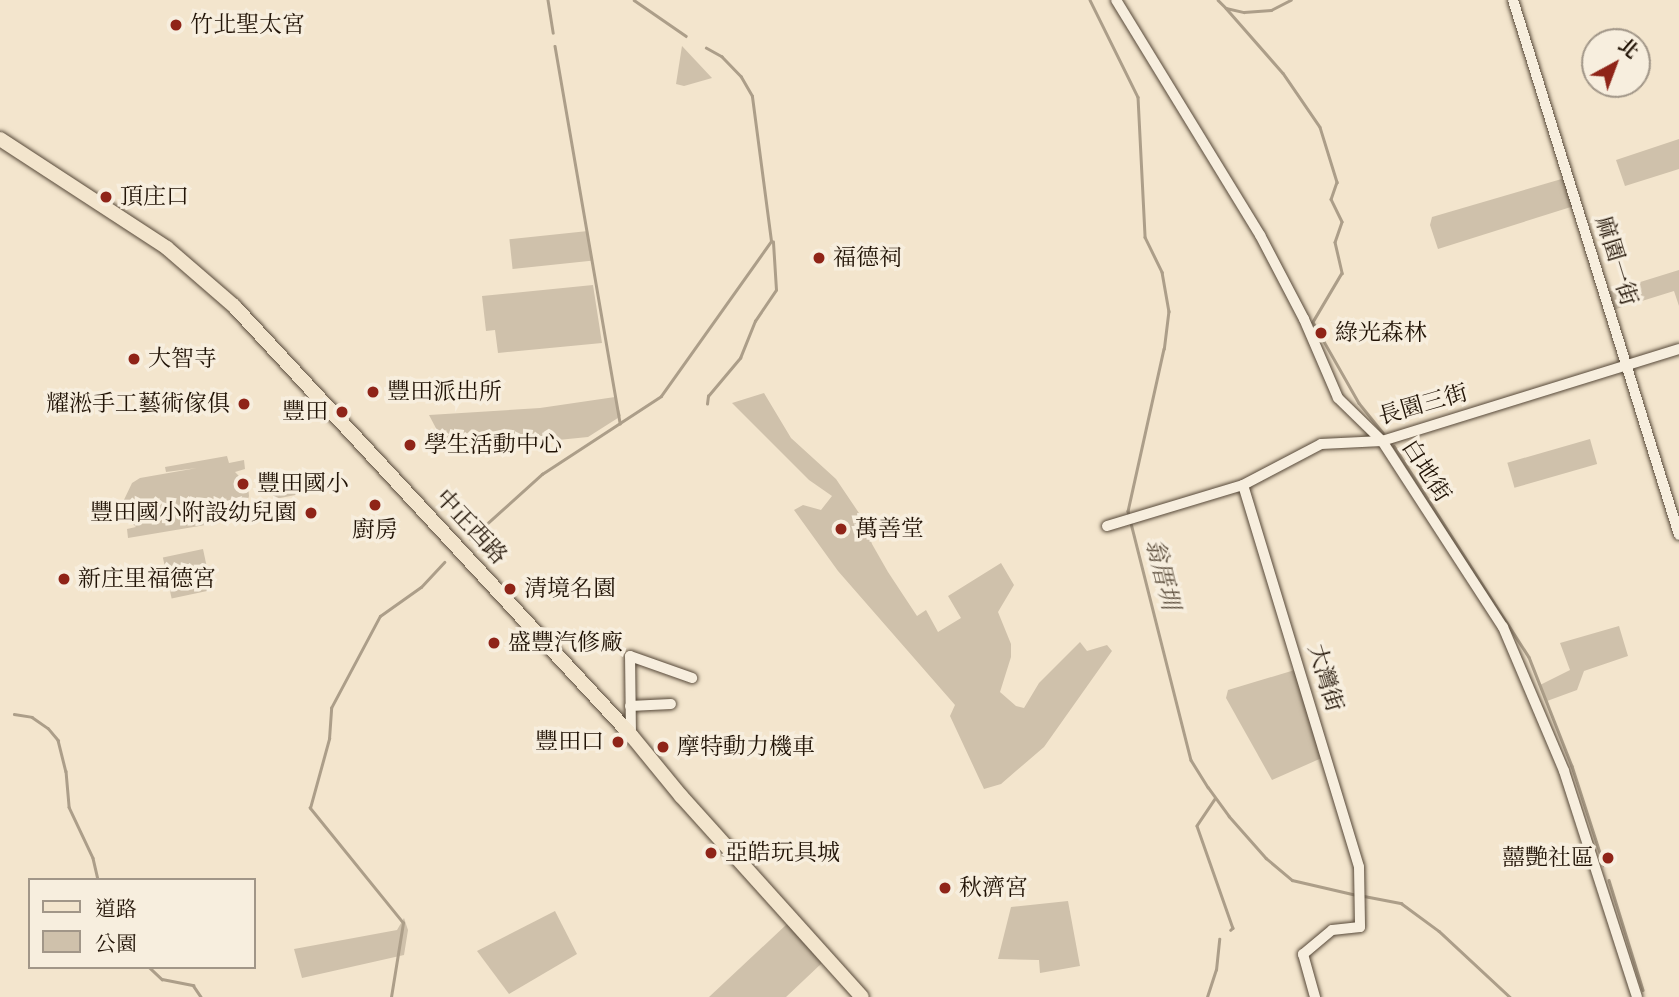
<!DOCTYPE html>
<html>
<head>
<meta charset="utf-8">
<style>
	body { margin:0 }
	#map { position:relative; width:1679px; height:997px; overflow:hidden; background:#f3e5cd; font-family:"IM FELL French Canon","Noto Serif TC",serif }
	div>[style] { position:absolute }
	.green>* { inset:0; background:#cfc1ab; transform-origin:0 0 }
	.stream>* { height:2.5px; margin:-1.25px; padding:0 1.25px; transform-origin:1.25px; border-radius:1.25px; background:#ac9e89 }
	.roads { filter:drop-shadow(0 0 2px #564838) drop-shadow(0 0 2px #564838) }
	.minor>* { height:10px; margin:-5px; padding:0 5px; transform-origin:5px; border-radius:5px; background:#f7eede }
	.major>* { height:14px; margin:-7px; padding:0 7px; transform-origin:7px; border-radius:7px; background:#f3e5cd }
	.dots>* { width:19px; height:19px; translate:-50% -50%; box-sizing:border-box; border:4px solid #f7eede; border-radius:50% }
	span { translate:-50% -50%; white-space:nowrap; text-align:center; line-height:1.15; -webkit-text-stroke:7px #f7eede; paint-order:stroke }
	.poi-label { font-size:23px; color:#211306 }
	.left { translate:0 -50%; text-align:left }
	.right { translate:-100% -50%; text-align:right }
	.street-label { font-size:23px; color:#211306 }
	.water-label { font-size:24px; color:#605241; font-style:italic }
	.legend { position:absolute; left:28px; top:878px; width:228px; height:91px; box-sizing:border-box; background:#f7eede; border:2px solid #a19688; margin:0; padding:9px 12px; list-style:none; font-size:21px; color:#211306 }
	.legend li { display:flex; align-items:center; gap:14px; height:35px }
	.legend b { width:35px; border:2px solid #a19688 }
	.north { position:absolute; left:1581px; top:28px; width:70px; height:70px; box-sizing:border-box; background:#f7eede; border:2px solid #a19688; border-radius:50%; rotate:41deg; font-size:19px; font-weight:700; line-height:28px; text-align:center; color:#211306 }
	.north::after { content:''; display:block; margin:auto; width:24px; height:32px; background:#8f2418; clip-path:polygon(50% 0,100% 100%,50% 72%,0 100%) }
</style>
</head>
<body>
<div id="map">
	<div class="green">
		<i style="clip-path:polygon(682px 46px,712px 78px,684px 86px,676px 84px)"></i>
		<i style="clip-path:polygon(1679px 139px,1679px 169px,1625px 186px,1616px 160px)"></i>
		<i style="clip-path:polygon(1565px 178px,1574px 206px,1438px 249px,1430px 225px,1432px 217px)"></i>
		<i style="left:588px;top:231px;width:30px;height:79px;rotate:84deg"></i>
		<i style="clip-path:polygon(1679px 270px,1679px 306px,1674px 291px,1613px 310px,1608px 292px)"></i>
		<i style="clip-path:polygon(593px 285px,602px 343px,498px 353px,495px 330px,486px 331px,482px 296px)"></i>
		<i style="clip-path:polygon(764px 393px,791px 438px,836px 479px,863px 519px,872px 544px,888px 572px,917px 616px,926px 610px,938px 632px,961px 618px,948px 596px,1001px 563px,1014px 585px,998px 612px,1011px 644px,1011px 657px,1000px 692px,1016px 706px,1024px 708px,1039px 683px,1080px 642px,1087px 651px,1107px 645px,1112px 651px,1044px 747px,1001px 784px,984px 789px,950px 716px,955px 705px,838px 571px,794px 510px,803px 505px,821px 510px,832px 496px,809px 480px,732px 403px)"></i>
		<i style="clip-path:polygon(615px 397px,621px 416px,588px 437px,448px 451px,429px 415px,540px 408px)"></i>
		<i style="left:1590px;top:439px;width:26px;height:86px;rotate:74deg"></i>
		<i style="clip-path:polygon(227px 456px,229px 463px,244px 460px,245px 469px,235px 472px,248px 485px,249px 496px,246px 507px,257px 506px,259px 516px,128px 538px,127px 529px,136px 527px,123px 514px,122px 504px,132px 483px,140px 478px,197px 468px,166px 472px,165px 467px)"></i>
		<i style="left:309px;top:471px;width:21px;height:40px;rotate:79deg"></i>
		<i style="left:203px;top:549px;width:42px;height:41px;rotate:78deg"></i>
		<i style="clip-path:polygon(1619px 626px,1628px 656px,1584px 671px,1577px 690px,1547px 701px,1540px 685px,1570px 670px,1560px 643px)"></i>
		<i style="clip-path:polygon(1298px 669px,1324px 757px,1272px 780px,1226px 698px,1228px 690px)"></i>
		<i style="clip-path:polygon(1068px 901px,1080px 966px,1040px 973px,1039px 960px,998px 959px,1011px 907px)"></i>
		<i style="clip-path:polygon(555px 911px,577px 954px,509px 994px,477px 951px)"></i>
		<i style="clip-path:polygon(404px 918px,408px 930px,404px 955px,302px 978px,294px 949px,397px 930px)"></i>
		<i style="clip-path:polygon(787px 924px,822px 963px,786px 997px,709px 997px)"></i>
	</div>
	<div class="stream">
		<i style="left:548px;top:0;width:33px;rotate:81deg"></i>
		<i style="left:634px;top:0;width:63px;rotate:34.7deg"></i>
		<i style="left:1090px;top:0;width:108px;rotate:63.7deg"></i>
		<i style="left:1138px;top:97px;width:140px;rotate:87.1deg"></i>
		<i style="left:1145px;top:237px;width:39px;rotate:64deg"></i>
		<i style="left:1162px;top:272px;width:40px;rotate:80deg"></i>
		<i style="left:1169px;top:311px;width:38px;rotate:97deg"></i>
		<i style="left:1164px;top:349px;width:166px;rotate:102.5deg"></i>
		<i style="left:1128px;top:511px;width:5px;rotate:79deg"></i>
		<i style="left:1218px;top:0;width:11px;rotate:45deg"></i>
		<i style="left:1226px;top:8px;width:18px;rotate:13deg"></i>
		<i style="left:1244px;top:12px;width:27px;rotate:-4deg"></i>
		<i style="left:1271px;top:10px;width:22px;rotate:-27deg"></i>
		<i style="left:1226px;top:8px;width:86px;rotate:48.8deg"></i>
		<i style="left:1283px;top:73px;width:65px;rotate:55.6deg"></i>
		<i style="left:1320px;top:127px;width:58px;rotate:72.8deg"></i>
		<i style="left:1337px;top:182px;width:18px;rotate:109deg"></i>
		<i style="left:1331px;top:199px;width:25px;rotate:64deg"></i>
		<i style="left:1342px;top:222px;width:21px;rotate:109deg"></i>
		<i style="left:1335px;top:242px;width:32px;rotate:77deg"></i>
		<i style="left:1342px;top:273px;width:57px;rotate:120.6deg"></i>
		<i style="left:1313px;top:322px;width:93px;rotate:60.4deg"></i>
		<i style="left:1359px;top:403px;width:38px;rotate:51deg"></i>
		<i style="left:555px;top:46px;width:383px;rotate:80.2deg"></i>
		<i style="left:707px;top:404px;width:8px;rotate:-83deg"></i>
		<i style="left:708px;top:396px;width:50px;rotate:-49.9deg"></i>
		<i style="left:740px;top:358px;width:40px;rotate:-68deg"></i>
		<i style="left:755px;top:321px;width:37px;rotate:-56deg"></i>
		<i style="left:776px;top:290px;width:48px;rotate:-93.6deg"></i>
		<i style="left:1394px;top:446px;width:250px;rotate:57.4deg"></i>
		<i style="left:1529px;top:657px;width:117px;rotate:68.5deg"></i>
		<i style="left:1572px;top:766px;width:104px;rotate:72.1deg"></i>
		<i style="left:1131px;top:523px;width:244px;rotate:75.8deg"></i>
		<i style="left:1191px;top:760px;width:32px;rotate:58deg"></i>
		<i style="left:1208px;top:787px;width:36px;rotate:54deg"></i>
		<i style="left:1229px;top:816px;width:56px;rotate:48.6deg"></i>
		<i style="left:1266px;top:858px;width:34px;rotate:40deg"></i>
		<i style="left:1292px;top:880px;width:67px;rotate:13deg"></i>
		<i style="left:470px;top:539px;width:97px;rotate:-42.1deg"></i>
		<i style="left:542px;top:474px;width:142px;rotate:-33.2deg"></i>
		<i style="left:661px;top:396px;width:190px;rotate:-54.6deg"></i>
		<i style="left:771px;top:241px;width:146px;rotate:-97.5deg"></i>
		<i style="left:752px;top:96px;width:22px;rotate:-120deg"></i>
		<i style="left:741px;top:77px;width:28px;rotate:-134deg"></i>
		<i style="left:722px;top:57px;width:18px;rotate:-151deg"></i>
		<i style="left:14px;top:714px;width:18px;rotate:9deg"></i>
		<i style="left:32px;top:717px;width:19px;rotate:35deg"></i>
		<i style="left:48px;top:728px;width:16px;rotate:50deg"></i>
		<i style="left:58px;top:740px;width:32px;rotate:76deg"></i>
		<i style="left:66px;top:771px;width:36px;rotate:85deg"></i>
		<i style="left:69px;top:807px;width:56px;rotate:64.8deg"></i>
		<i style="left:93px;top:858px;width:23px;rotate:77deg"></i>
		<i style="left:1215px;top:799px;width:32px;rotate:124deg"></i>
		<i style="left:1197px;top:826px;width:108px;rotate:70.6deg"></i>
		<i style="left:1233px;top:928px;width:3px;rotate:135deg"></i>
		<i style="left:1609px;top:880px;width:115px;rotate:72.8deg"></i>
		<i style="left:1364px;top:896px;width:38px;rotate:11deg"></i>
		<i style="left:1401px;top:903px;width:47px;rotate:36.4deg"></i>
		<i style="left:1439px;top:931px;width:97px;rotate:42.9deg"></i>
		<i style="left:149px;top:967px;width:18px;rotate:43deg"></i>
		<i style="left:162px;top:979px;width:32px;rotate:11deg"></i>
		<i style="left:193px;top:985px;width:14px;rotate:56deg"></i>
		<i style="left:391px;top:997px;width:75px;rotate:-80.8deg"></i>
		<i style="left:403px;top:923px;width:148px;rotate:-129deg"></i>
		<i style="left:310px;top:808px;width:72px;rotate:-74.6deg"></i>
		<i style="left:329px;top:739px;width:31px;rotate:-86deg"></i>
		<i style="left:331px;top:708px;width:104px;rotate:-62deg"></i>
		<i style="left:380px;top:616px;width:50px;rotate:-35.3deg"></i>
		<i style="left:421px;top:587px;width:34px;rotate:-47deg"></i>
		<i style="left:1207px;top:997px;width:28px;rotate:-72deg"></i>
		<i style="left:1216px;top:970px;width:31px;rotate:-84deg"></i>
	</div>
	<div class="roads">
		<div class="minor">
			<i style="left:1116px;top:0;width:276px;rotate:58.5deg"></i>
			<i style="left:1260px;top:235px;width:95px;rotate:62.4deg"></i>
			<i style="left:1304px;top:319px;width:86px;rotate:66.7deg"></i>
			<i style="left:1338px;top:398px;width:62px;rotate:44.3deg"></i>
			<i style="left:1382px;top:441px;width:222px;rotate:57deg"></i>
			<i style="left:1503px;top:627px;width:156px;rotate:67deg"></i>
			<i style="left:1564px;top:771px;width:237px;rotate:72.1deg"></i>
			<i style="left:1513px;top:0;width:560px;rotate:72.76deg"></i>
			<i style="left:1243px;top:485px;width:399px;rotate:73.1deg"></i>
			<i style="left:1359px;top:867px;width:60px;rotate:89deg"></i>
			<i style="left:1360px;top:927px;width:28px;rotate:174deg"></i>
			<i style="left:1332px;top:930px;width:38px;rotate:140deg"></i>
			<i style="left:1303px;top:954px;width:45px;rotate:74.4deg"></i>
			<i style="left:1107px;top:526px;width:142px;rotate:-16.8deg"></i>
			<i style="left:1243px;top:485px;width:88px;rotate:-27.7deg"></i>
			<i style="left:1321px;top:444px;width:61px;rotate:-2.8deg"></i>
			<i style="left:1382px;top:441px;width:311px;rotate:-17.2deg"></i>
			<i style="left:630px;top:706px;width:41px;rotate:-2.8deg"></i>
			<i style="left:631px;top:735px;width:79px;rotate:-90.7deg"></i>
			<i style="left:630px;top:656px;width:66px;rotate:19.5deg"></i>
		</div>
		<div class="major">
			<i style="left:0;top:139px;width:199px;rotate:33.1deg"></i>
			<i style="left:167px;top:248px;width:89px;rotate:40.9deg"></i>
			<i style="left:234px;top:306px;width:585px;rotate:47.22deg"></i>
			<i style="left:631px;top:735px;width:79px;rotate:50.7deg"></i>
			<i style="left:681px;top:796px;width:270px;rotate:48deg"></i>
		</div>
	</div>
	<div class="dots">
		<i style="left:176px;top:25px;background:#8f2418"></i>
		<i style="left:106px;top:197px;background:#8f2418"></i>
		<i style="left:819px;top:258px;background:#8f2418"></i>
		<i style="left:1321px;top:333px;background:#8f2418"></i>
		<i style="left:134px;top:359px;background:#8f2418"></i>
		<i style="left:373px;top:392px;background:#8f2418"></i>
		<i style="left:244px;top:404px;background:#8f2418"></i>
		<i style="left:342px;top:412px;background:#8f2418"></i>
		<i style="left:410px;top:445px;background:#8f2418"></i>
		<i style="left:243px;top:484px;background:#8f2418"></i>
		<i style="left:375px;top:505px;background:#8f2418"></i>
		<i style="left:311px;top:513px;background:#8f2418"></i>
		<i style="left:841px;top:529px;background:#8f2418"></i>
		<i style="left:64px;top:579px;background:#8f2418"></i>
		<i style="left:510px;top:589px;background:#8f2418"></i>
		<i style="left:494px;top:643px;background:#8f2418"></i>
		<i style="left:618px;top:742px;background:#8f2418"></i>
		<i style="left:663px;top:747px;background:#8f2418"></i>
		<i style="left:711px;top:853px;background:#8f2418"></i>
		<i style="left:1608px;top:858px;background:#8f2418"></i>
		<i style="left:945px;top:888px;background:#8f2418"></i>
	</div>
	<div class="poi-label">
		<span class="left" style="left:190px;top:25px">竹北聖太宮</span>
		<span class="left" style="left:120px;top:197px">頂庄口</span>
		<span class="left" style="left:833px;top:258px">福德祠</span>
		<span class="left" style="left:1335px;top:333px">綠光森林</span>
		<span class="left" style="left:148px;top:359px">大智寺</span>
		<span class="left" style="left:387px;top:392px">豐田派出所</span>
		<span class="right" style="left:230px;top:404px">耀淞手工藝術傢俱</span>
		<span class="right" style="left:328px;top:412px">豐田</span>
		<span class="left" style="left:424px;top:445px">學生活動中心</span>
		<span class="left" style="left:257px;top:484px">豐田國小</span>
		<span class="right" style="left:297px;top:513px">豐田國小附設幼兒園</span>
		<span class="left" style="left:855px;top:529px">萬善堂</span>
		<span style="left:375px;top:530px">廚房</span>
		<span class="left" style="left:78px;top:579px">新庄里福德宮</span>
		<span class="left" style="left:524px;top:589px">清境名園</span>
		<span class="left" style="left:508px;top:643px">盛豐汽修廠</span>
		<span class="right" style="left:604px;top:742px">豐田口</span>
		<span class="left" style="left:677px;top:747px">摩特動力機車</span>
		<span class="left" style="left:725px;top:853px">亞皓玩具城</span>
		<span class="right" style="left:1594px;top:858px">囍艷社區</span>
		<span class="left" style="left:959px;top:888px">秋濟宮</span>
	</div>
	<div class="street-label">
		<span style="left:1616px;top:261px;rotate:73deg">麻園一街</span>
		<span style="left:1423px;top:405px;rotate:-16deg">長園三街</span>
		<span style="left:1426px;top:471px;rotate:57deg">白地街</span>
		<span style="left:471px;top:527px;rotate:47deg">中正西路</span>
		<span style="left:1325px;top:678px;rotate:73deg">大灣街</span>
	</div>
	<div class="water-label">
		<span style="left:1162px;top:574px;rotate:76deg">翁厝圳</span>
	</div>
	<ul class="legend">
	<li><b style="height:9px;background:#f3e5cd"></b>道路</li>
	<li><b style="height:19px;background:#cfc1ab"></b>公園</li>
	</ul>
	<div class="north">北</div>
</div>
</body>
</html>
